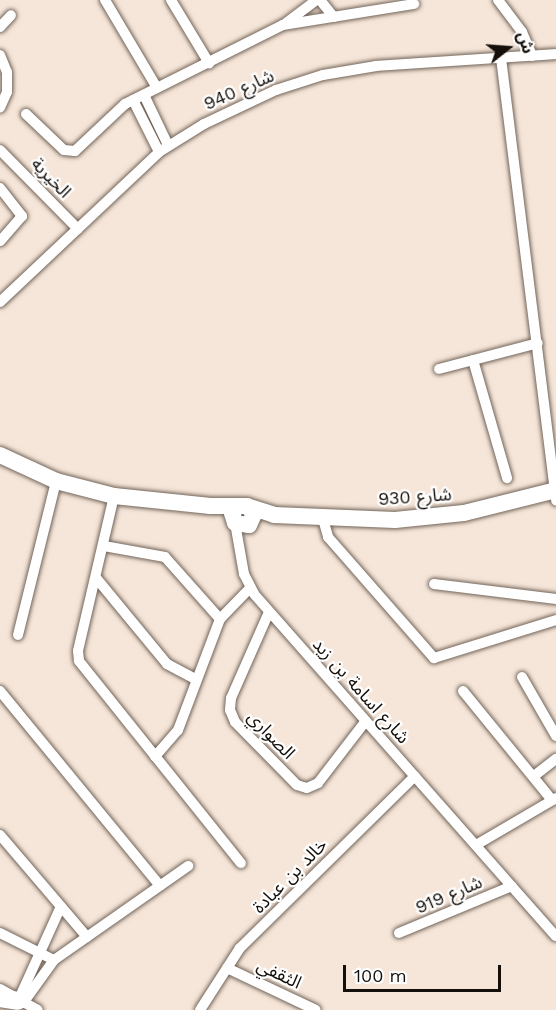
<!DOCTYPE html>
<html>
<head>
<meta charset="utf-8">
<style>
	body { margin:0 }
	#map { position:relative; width:556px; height:1010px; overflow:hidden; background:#f6e6d9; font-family:"Work Sans","Noto Sans Arabic",sans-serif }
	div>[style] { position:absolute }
	.roads { filter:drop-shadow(0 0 2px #726459) drop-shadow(0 0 2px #726459) }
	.street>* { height:10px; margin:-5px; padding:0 5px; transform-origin:5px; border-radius:5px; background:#fff }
	.secondary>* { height:16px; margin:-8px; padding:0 8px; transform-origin:8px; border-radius:8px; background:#fff }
	.primary>* { height:18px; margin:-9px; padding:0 9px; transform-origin:9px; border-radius:9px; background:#fff }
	span { translate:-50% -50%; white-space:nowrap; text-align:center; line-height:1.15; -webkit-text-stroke:4.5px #fff; paint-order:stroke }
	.street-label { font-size:18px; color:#140f0a }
	.north { position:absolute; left:478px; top:18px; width:60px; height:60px; -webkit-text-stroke:4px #fff; paint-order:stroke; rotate:73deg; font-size:16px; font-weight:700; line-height:24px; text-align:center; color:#140f0a }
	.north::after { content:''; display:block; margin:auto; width:21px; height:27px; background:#140f0a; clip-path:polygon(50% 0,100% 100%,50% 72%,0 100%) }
	.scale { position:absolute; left:343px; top:965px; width:158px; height:27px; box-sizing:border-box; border:3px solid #140f0a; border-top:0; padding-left:8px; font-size:18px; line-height:21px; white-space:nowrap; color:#140f0a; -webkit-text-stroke:4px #fff; paint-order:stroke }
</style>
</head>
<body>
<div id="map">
	<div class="roads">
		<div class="street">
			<i style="left:105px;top:0;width:102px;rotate:59.4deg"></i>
			<i style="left:171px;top:0;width:74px;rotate:58.9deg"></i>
			<i style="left:320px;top:0;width:22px;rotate:51deg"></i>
			<i style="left:498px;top:0;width:40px;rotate:53deg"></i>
			<i style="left:522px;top:32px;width:26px;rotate:67deg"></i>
			<i style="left:286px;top:23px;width:38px;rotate:-37deg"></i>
			<i style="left:0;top:27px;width:16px;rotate:-47deg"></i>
			<i style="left:0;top:55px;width:18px;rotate:68deg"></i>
			<i style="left:7px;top:72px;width:20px;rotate:90deg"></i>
			<i style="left:7px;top:92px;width:17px;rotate:114deg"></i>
			<i style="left:501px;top:58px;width:446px;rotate:82.9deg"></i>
			<i style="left:144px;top:95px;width:55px;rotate:64.4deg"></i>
			<i style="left:133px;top:100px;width:58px;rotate:63.4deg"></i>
			<i style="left:26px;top:114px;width:52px;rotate:43.5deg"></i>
			<i style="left:64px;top:150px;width:11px;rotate:5deg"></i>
			<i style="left:75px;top:151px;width:69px;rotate:-43.2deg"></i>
			<i style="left:125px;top:104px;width:177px;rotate:-26.6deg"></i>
			<i style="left:283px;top:25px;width:133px;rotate:-9.1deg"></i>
			<i style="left:0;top:150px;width:111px;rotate:45.4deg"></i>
			<i style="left:0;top:188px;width:36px;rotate:52deg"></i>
			<i style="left:22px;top:216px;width:33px;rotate:131deg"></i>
			<i style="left:0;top:302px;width:219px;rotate:-43.3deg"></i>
			<i style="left:159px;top:152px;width:53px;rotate:-31.9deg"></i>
			<i style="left:204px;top:124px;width:80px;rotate:-25.3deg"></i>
			<i style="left:276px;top:90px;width:49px;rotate:-17.7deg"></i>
			<i style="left:323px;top:75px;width:54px;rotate:-9.6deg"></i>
			<i style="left:376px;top:66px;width:180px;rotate:-3.8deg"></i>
			<i style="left:473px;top:360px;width:123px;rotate:73.9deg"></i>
			<i style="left:439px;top:369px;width:102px;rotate:-14.7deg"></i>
			<i style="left:114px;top:496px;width:159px;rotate:103.1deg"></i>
			<i style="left:78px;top:651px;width:10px;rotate:84deg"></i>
			<i style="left:79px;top:661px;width:259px;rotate:51.3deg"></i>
			<i style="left:323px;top:519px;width:19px;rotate:74deg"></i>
			<i style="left:328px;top:537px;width:161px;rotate:48.8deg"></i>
			<i style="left:434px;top:658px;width:128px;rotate:-17.3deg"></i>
			<i style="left:235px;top:523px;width:52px;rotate:80deg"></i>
			<i style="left:244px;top:574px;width:22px;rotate:63deg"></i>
			<i style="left:254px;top:594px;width:456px;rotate:48.6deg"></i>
			<i style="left:104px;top:546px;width:62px;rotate:10.2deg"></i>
			<i style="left:165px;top:557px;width:83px;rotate:48.4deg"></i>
			<i style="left:220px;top:619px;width:119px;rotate:110.7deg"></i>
			<i style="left:178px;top:730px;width:35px;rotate:131deg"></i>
			<i style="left:97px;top:579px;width:110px;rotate:50.5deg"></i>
			<i style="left:167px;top:664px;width:32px;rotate:28deg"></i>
			<i style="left:434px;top:584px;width:123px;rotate:7deg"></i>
			<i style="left:269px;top:612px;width:94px;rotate:113.8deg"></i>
			<i style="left:231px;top:698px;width:12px;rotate:95deg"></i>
			<i style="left:230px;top:710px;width:13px;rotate:67deg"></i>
			<i style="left:235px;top:722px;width:88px;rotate:45.5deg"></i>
			<i style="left:297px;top:785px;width:10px;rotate:17deg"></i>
			<i style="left:307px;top:788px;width:12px;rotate:-24deg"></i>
			<i style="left:318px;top:783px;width:77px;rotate:-52.4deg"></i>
			<i style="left:220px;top:619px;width:43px;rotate:-45.9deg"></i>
			<i style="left:18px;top:635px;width:159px;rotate:-76.1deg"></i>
			<i style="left:522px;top:677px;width:68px;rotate:60deg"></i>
			<i style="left:0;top:691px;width:252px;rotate:50.6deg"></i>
			<i style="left:463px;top:691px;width:141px;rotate:50.8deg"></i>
			<i style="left:534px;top:776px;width:28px;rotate:-38deg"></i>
			<i style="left:0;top:835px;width:134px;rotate:49.5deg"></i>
			<i style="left:476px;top:845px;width:93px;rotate:-30.4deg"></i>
			<i style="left:0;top:933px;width:60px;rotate:26.6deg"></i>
			<i style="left:399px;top:933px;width:122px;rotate:-22.6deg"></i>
			<i style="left:227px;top:968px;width:98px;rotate:25.3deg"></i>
			<i style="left:0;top:989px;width:43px;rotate:28.9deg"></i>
			<i style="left:18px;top:1001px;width:104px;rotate:-65.6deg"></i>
			<i style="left:23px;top:1003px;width:53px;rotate:-54.2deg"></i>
			<i style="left:54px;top:960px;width:164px;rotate:-35deg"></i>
			<i style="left:200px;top:1010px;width:74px;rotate:-57.2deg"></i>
			<i style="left:240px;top:948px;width:245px;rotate:-44.5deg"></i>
		</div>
		<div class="secondary">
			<i style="left:0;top:455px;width:62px;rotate:24.9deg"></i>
			<i style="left:56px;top:481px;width:60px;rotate:14.5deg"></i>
			<i style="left:114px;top:496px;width:97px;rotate:5.9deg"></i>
			<i style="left:210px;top:506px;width:37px"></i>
			<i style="left:247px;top:506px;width:11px;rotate:49deg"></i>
			<i style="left:254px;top:514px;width:12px;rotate:114deg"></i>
			<i style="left:249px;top:525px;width:14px;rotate:-172deg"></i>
			<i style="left:235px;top:523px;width:10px;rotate:-107deg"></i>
			<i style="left:232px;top:513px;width:9px;rotate:-49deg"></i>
			<i style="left:250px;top:507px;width:25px;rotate:18deg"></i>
			<i style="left:274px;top:515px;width:121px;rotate:2.4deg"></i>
			<i style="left:395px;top:520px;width:69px;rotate:-5.8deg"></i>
			<i style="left:464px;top:513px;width:95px;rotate:-14deg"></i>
		</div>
		<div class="primary">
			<i style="left:0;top:998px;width:18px;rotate:9deg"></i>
		</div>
	</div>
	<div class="street-label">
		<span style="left:239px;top:90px;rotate:-24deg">شارع 940</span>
		<span style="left:51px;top:178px;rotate:46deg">الخيرية</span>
		<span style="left:415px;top:497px;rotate:-4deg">شارع 930</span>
		<span style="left:361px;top:691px;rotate:48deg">شارع اسامة بن زيد</span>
		<span style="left:271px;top:735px;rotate:46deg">الصواري</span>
		<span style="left:290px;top:876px;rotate:-45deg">خالد بن عبادة</span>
		<span style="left:449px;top:895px;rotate:-23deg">شارع 919</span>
		<span style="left:279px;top:974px;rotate:25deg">الثقفي</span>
	</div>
	<div class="north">ش</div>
	<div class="scale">100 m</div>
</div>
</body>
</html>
